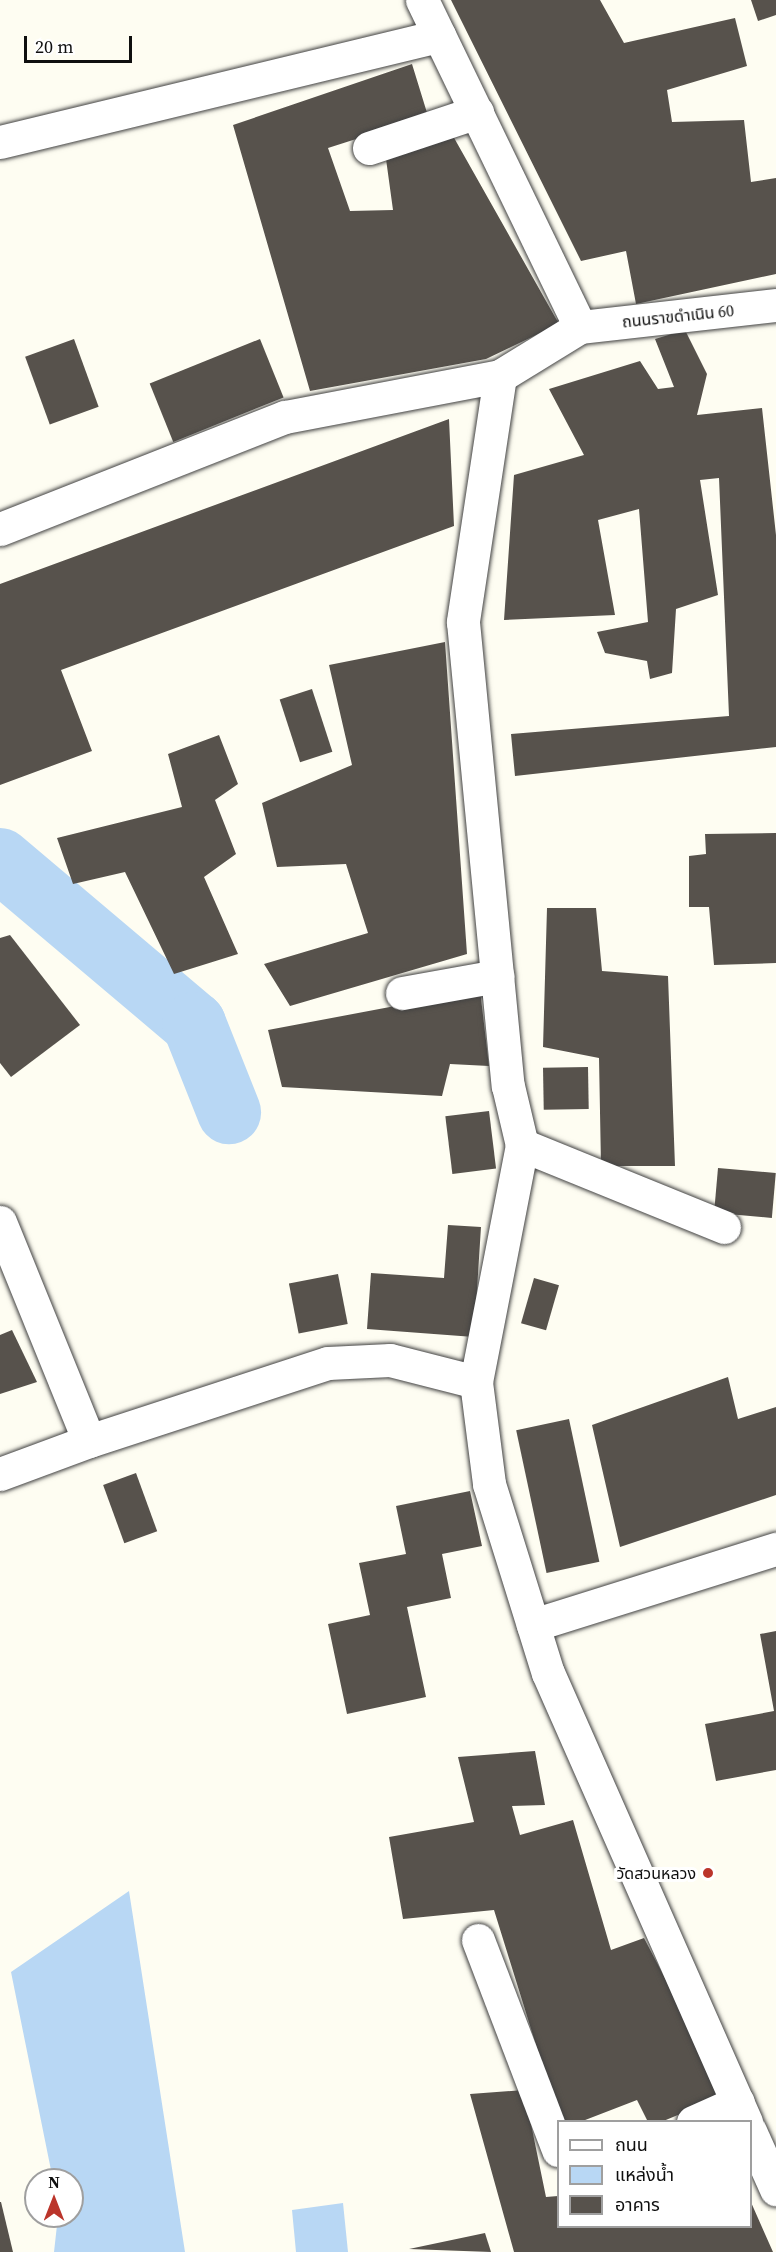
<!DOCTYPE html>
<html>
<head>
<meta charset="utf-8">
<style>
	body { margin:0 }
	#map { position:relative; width:776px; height:2252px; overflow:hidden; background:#fefdf2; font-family:"Source Serif 4","Noto Sans Thai",serif }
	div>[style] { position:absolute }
	.water>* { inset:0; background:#b8d7f4 }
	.river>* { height:64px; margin:-32px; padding:0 32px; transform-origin:32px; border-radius:32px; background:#b8d7f4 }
	.building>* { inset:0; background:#57524c; transform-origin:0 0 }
	.roads { filter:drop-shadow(0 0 2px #424242) drop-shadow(0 0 2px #424242) }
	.street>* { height:33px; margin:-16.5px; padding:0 16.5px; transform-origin:16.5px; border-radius:16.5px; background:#fff }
	.dots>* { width:16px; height:16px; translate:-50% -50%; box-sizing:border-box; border:3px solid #fff; border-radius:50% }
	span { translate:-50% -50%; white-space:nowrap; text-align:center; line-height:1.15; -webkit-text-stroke:6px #fff; paint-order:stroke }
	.street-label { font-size:16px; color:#0f0f0f }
	.poi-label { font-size:16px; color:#0f0f0f }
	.right { translate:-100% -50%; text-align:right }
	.legend { position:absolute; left:557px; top:2120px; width:195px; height:108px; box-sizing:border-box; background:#fff; border:2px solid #9f9f9f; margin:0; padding:8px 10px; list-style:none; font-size:18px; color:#0f0f0f }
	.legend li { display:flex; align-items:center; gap:12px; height:30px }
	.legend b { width:30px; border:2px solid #9f9f9f }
	.north { position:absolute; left:24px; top:2168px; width:60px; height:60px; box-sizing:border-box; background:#fff; border:2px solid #9f9f9f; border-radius:50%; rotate:0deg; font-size:16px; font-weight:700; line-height:24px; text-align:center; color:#0f0f0f }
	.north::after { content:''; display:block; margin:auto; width:21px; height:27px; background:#bb352b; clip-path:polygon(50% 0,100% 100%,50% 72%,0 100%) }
	.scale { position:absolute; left:24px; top:36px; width:108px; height:27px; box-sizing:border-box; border:3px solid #0f0f0f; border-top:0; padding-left:8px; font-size:18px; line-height:21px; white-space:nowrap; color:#0f0f0f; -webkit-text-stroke:4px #fff; paint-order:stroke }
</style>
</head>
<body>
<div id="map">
	<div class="water">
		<i style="clip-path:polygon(129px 1891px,185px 2252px,54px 2252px,58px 2216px,72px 2216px,72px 2180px,53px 2180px,11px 1972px)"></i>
		<i style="clip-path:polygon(343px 2203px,348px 2252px,296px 2252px,292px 2210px)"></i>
	</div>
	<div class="river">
		<i style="left:0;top:860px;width:254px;rotate:40.2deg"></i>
		<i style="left:194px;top:1024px;width:95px;rotate:68.3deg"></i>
	</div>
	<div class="building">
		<i style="clip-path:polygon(451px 0,600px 0,624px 43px,735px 18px,747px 66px,667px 90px,672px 122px,744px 120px,751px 182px,776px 178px,776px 274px,636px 304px,626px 251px,581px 261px)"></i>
		<i style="clip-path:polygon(751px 0,776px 0,776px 15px,758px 21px)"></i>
		<i style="clip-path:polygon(412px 64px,428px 116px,328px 148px,350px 211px,393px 210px,386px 159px,453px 136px,559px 324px,486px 359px,310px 391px,233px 125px)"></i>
		<i style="clip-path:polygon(685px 330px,707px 374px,697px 415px,762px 408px,776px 535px,776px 747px,515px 776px,511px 734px,729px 716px,719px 478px,700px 480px,718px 595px,676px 609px,672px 673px,650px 679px,647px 661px,605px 653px,597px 632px,648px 622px,639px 509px,598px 520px,615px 615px,504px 620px,514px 475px,584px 455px,549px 389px,640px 361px,658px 389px,674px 387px,655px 339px)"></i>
		<i style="left:74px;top:339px;width:72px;height:52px;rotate:70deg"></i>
		<i style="left:260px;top:339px;width:63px;height:119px;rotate:68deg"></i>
		<i style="clip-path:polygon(449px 419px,454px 526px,61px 670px,92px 751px,0 785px,0 584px)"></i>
		<i style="clip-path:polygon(445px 642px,467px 954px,290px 1006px,264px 964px,368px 933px,346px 864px,277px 867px,262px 803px,352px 765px,329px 665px)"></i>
		<i style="left:312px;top:689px;width:66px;height:34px;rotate:72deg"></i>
		<i style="clip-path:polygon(219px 735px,238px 784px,215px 800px,236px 854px,204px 877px,238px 954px,174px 974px,125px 872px,73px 884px,57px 838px,182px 807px,168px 754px)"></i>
		<i style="clip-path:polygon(776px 833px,776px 963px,714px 965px,709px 907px,689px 907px,689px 856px,706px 854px,705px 834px)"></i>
		<i style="clip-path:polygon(547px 908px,596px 908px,602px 971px,668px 976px,675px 1166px,601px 1166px,599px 1058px,543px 1047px)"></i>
		<i style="clip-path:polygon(10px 935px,80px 1025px,11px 1077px,0 1063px,0 938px)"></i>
		<i style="clip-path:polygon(480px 990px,489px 1066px,450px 1064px,442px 1096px,282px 1087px,268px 1030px)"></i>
		<i style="left:588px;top:1067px;width:42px;height:45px;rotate:89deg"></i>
		<i style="left:489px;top:1111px;width:58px;height:44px;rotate:83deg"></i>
		<i style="left:718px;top:1168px;width:58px;height:45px;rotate:5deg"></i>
		<i style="clip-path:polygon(448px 1225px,481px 1227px,474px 1337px,367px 1329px,371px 1273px,444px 1278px)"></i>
		<i style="left:338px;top:1274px;width:51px;height:50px;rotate:79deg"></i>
		<i style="left:534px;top:1278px;width:26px;height:47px;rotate:16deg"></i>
		<i style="clip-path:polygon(12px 1330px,37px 1382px,0 1394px,0 1335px)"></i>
		<i style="clip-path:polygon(728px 1377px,738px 1419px,776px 1407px,776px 1495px,620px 1547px,592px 1425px)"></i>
		<i style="left:569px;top:1419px;width:146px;height:54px;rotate:78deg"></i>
		<i style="left:136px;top:1473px;width:62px;height:35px;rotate:70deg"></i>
		<i style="clip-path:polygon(470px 1491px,482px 1546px,442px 1554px,451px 1598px,407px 1607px,426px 1697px,347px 1714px,328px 1624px,370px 1615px,359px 1563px,406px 1554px,396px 1506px)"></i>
		<i style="clip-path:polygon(776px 1631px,776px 1770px,716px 1781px,705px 1724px,774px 1711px,760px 1634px)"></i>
		<i style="clip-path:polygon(535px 1751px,545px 1805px,512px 1806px,520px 1835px,573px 1820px,611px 1950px,644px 1938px,726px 2095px,661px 2122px,648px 2122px,637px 2100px,580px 2122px,560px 2122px,494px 1910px,403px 1919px,389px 1837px,474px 1822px,458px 1757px)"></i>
		<i style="clip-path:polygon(524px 2090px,546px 2197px,558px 2196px,558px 2226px,750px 2226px,750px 2200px,773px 2252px,514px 2252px,470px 2094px)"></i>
		<i style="clip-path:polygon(0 2202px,1px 2202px,13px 2252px,0 2252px)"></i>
		<i style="clip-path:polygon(485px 2233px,491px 2252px,409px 2249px)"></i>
	</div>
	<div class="roads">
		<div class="street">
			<i style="left:422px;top:0;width:363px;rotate:64.2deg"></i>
			<i style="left:0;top:142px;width:452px;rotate:-13.6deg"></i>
			<i style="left:369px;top:148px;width:114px;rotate:-18.4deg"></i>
			<i style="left:500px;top:376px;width:249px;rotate:98.6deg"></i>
			<i style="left:463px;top:622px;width:466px;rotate:84.5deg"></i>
			<i style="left:508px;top:1086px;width:61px;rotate:76.7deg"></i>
			<i style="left:522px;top:1145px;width:241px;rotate:101deg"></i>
			<i style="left:476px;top:1382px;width:103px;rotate:82.7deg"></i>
			<i style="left:489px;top:1484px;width:198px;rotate:72.7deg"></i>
			<i style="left:548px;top:1673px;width:491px;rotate:66.2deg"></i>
			<i style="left:0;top:529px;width:306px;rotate:-21.5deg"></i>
			<i style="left:285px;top:417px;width:219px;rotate:-10.8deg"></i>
			<i style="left:500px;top:376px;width:94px;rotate:-31.5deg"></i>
			<i style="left:580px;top:327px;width:197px;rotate:-6.4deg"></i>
			<i style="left:402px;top:993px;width:97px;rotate:-10.1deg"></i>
			<i style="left:522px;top:1145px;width:218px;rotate:22.1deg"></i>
			<i style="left:0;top:1222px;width:236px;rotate:67.9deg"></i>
			<i style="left:89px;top:1441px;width:251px;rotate:-18.1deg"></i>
			<i style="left:328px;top:1363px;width:62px;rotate:-2.8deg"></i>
			<i style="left:390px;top:1360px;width:89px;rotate:14.3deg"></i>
			<i style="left:0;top:1474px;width:95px;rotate:-20.3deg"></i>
			<i style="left:533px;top:1625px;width:255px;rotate:-17.4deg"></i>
			<i style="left:478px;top:1940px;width:225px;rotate:69.1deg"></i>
			<i style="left:693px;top:2122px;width:49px;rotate:-24deg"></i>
			<i style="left:750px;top:2131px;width:64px;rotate:65.9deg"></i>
		</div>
	</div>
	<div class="dots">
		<i style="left:708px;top:1873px;background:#bb352b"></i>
	</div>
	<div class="street-label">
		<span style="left:678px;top:316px;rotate:-6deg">ถนนราขดำเนิน 60</span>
	</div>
	<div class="poi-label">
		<span class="right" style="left:696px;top:1873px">วัดสวนหลวง</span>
	</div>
	<ul class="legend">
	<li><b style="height:8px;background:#fff"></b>ถนน</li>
	<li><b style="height:16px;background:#b8d7f4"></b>แหล่งน้ำ</li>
	<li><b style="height:16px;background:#57524c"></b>อาคาร</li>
	</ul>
	<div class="north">N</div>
	<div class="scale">20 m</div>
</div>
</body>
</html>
